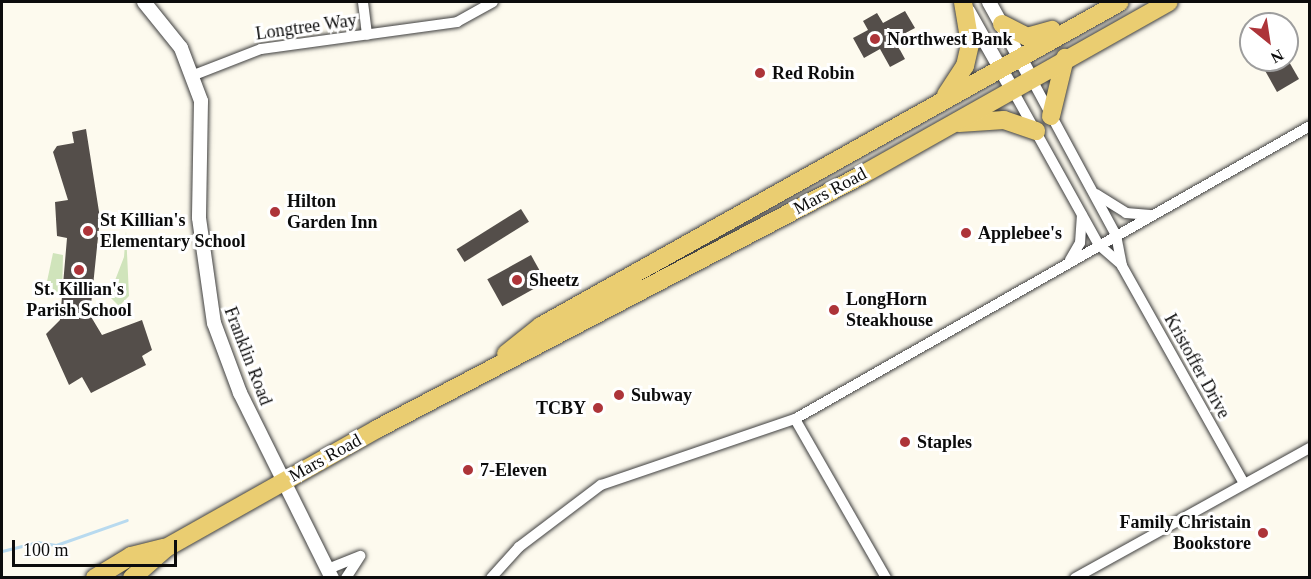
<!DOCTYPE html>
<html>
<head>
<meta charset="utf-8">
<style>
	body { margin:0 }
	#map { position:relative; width:1311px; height:579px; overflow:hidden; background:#fdfaee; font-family:"Times New Roman",serif }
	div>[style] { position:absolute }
	.green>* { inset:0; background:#d0e4bb }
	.stream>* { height:3px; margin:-1.5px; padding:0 1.5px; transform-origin:1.5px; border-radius:1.5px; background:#b8daef }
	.building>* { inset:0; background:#544e4a; transform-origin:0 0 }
	.roads { filter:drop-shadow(0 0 2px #3f3f3f) drop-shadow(0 0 2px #3f3f3f) }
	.minor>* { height:10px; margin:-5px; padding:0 5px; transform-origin:5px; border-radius:5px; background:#fff }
	.tertiary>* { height:14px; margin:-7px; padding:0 7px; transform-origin:7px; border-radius:7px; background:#fff }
	.primary>* { height:18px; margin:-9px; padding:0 9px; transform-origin:9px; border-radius:9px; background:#eacd71 }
	.dots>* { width:16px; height:16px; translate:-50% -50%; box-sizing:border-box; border:3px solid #fff; border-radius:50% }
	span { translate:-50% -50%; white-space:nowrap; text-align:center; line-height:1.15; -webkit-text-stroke:6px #fff; paint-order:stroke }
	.street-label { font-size:18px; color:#0c0c0c }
	.poi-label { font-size:18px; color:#0c0c0c; font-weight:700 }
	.left { translate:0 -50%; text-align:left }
	.right { translate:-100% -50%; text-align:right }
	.frame { position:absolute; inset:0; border:3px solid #0c0c0c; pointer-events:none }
	.north { position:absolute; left:1239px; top:12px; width:60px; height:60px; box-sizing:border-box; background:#fff; border:2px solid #9e9e9e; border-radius:50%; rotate:150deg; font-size:16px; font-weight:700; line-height:24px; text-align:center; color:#0c0c0c }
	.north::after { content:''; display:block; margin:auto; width:21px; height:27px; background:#ad3439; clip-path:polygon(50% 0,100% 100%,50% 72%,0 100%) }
	.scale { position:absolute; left:12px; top:540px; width:165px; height:27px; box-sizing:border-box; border:3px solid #0c0c0c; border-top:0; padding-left:8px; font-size:18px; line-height:21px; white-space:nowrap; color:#0c0c0c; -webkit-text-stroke:4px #fff; paint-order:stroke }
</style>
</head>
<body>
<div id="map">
	<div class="green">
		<i style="clip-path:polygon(126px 231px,129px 296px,119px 306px,109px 296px,124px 257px)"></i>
		<i style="clip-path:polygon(53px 253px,63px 255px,62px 295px,45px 291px)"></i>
	</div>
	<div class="stream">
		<i style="left:2px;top:551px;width:36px;rotate:-14deg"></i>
		<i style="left:37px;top:542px;width:19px;rotate:9deg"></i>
		<i style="left:56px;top:545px;width:75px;rotate:-19.4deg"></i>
	</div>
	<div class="building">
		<i style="clip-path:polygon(905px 11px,915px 28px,894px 39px,905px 59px,890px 67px,880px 49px,864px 58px,853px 38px,868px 30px,863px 21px,877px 13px,883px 23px)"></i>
		<i style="clip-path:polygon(1259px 60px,1288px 60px,1299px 79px,1277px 92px)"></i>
		<i style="clip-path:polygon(86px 129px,100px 218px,90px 315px,102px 335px,142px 320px,152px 350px,142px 356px,146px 365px,91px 393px,82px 377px,69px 385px,46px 334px,60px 320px,67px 238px,57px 236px,55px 202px,68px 200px,53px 152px,57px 146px,74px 143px,72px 132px)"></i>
		<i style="left:521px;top:209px;width:15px;height:76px;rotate:58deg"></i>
		<i style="left:531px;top:255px;width:31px;height:50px;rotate:61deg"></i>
	</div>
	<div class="roads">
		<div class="minor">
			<i style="left:363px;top:2px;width:33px;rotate:83deg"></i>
			<i style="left:194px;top:75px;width:72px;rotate:-21.2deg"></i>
			<i style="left:261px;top:49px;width:198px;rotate:-7.8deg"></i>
			<i style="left:457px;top:22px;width:41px;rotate:-29.1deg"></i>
			<i style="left:1031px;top:78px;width:179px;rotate:61.6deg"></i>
			<i style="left:1116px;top:235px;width:32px;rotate:79deg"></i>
			<i style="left:1122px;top:266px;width:248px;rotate:60.7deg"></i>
			<i style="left:1012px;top:89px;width:179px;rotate:60.9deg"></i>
			<i style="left:1099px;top:245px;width:30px;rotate:41deg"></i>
			<i style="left:1096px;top:194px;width:36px;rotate:32deg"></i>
			<i style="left:1126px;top:213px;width:24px;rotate:5deg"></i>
			<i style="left:1070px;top:260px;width:20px;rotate:-60deg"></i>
			<i style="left:1080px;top:243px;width:28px;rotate:-86deg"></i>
			<i style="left:795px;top:419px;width:183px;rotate:60.2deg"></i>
			<i style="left:328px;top:569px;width:35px;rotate:-22deg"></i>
			<i style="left:346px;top:578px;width:24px;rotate:-57deg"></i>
			<i style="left:491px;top:578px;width:42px;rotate:-47.9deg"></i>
			<i style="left:519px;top:547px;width:103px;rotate:-37.1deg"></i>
			<i style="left:601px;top:485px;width:205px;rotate:-18.8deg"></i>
			<i style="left:795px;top:419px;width:593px;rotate:-29.64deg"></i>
			<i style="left:1075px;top:578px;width:269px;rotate:-29deg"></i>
		</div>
		<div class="tertiary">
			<i style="left:144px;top:2px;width:59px;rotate:51.2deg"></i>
			<i style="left:181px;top:48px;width:57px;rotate:69.3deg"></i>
			<i style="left:201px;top:101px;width:117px;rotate:91deg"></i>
			<i style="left:199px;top:218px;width:106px;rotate:81.9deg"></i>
			<i style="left:214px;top:323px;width:75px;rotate:69.6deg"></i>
			<i style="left:240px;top:393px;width:207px;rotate:63.6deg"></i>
			<i style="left:989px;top:2px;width:87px;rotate:61.1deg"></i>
			<i style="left:968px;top:11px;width:90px;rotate:60.6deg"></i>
		</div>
		<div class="primary">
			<i style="left:1002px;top:24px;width:28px;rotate:27deg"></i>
			<i style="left:1027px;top:37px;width:26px;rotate:-16deg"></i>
			<i style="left:946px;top:95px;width:35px;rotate:-57deg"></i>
			<i style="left:965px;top:66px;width:23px;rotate:-77deg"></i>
			<i style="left:970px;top:44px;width:43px;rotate:-99.5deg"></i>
			<i style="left:1051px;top:116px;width:60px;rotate:-76.4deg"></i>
			<i style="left:959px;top:123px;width:45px;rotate:-3.8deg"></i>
			<i style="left:1004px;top:120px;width:34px;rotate:19deg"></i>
			<i style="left:506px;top:354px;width:45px;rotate:-38.7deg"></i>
			<i style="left:541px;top:326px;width:663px;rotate:-29.23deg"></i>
			<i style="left:95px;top:578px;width:42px;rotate:-31.4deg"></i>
			<i style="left:131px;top:556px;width:34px;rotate:-14deg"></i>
			<i style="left:132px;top:578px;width:45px;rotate:-41.4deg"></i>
			<i style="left:166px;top:548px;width:242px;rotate:-29.4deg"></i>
			<i style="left:377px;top:429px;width:547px;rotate:-27.64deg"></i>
			<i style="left:862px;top:175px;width:352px;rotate:-29.4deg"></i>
		</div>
	</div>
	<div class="dots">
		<i style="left:875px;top:39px;background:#ad3439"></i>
		<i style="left:760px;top:73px;background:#ad3439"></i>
		<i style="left:275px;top:212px;background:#ad3439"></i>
		<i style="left:88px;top:231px;background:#ad3439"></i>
		<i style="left:966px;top:233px;background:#ad3439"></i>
		<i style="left:79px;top:270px;background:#ad3439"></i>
		<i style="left:517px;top:280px;background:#ad3439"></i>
		<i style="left:834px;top:310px;background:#ad3439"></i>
		<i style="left:619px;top:395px;background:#ad3439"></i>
		<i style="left:598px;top:408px;background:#ad3439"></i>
		<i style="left:905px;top:442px;background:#ad3439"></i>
		<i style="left:468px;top:470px;background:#ad3439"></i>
		<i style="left:1263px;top:533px;background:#ad3439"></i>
	</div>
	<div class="street-label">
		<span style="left:306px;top:27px;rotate:-8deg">Longtree Way</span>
		<span style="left:830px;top:191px;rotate:-28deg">Mars Road</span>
		<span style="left:248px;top:356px;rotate:69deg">Franklin Road</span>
		<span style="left:1197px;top:366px;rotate:61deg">Kristoffer Drive</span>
		<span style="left:325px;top:458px;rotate:-29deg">Mars Road</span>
	</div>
	<div class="poi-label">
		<span class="left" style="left:887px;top:39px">Northwest Bank</span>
		<span class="left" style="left:772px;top:73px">Red Robin</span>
		<span class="left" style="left:287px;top:212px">Hilton<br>Garden Inn</span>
		<span class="left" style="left:100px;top:231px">St Killian's<br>Elementary School</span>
		<span class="left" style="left:978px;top:233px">Applebee's</span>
		<span class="left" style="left:529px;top:280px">Sheetz</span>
		<span style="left:79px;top:300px">St. Killian's<br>Parish School</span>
		<span class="left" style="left:846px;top:310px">LongHorn<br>Steakhouse</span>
		<span class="left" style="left:631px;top:395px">Subway</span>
		<span class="right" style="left:586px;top:408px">TCBY</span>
		<span class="left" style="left:917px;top:442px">Staples</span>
		<span class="left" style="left:480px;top:470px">7-Eleven</span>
		<span class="right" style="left:1251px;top:533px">Family Christain<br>Bookstore</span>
	</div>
	<div class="frame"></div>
	<div class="north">N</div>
	<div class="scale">100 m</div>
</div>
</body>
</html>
